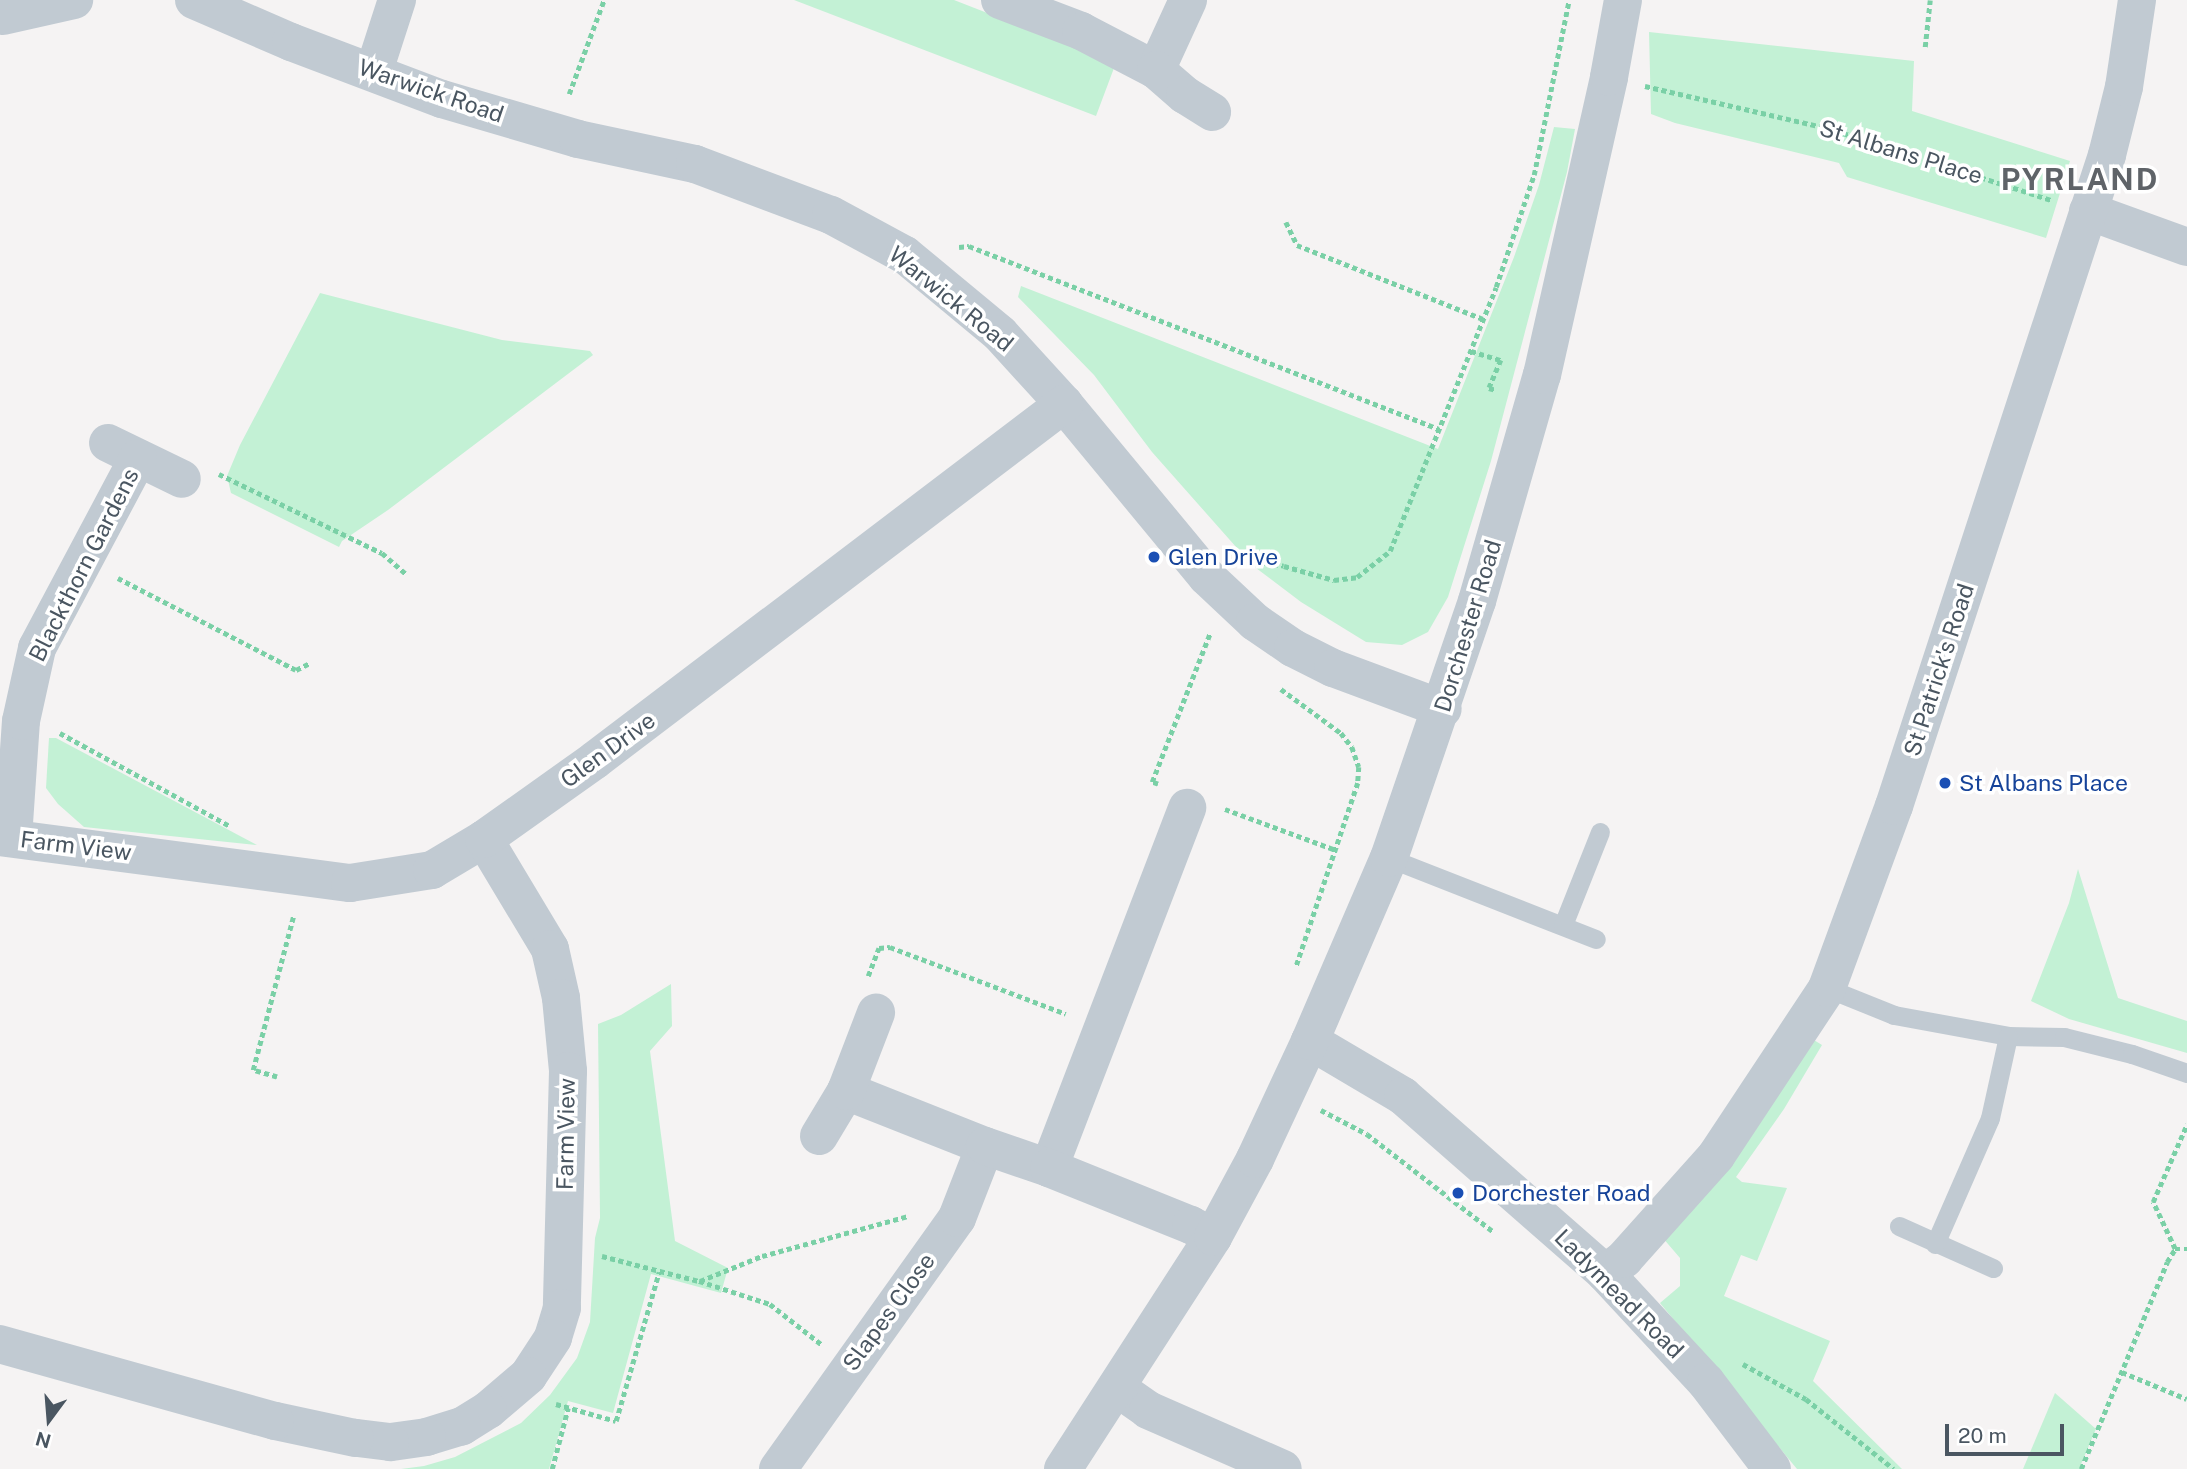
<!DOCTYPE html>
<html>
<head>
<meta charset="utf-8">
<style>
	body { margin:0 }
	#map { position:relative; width:2187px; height:1469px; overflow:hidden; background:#f5f3f3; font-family:"Public Sans",sans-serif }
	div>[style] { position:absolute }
	.green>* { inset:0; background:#c3f1d5 }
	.path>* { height:4.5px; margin-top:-2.25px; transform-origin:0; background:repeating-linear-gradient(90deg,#7ad0a6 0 5px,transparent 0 8.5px) }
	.lane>* { height:19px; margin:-9.5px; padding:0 9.5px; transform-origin:9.5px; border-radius:9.5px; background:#c1cad2 }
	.street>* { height:38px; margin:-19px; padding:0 19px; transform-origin:19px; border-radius:19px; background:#c1cad2 }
	.dots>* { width:19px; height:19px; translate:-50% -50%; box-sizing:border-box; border:4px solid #fff; border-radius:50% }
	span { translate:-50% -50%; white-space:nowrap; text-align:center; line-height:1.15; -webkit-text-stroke:7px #fff; paint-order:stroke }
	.street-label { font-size:23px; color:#4a5661 }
	.transit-label { font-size:23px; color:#164399 }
	.left { translate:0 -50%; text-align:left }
	.district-label { font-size:30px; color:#5f6368; font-weight:700; letter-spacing:2px }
	.north { position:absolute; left:14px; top:1385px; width:70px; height:70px; -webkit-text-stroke:5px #fff; paint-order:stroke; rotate:196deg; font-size:19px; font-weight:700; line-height:28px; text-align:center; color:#4a5661 }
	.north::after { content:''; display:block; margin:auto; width:24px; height:32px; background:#4a5661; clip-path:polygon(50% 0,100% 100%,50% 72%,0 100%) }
	.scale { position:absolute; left:1945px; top:1424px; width:119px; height:32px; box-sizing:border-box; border:4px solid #4a5661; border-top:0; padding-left:9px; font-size:21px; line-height:24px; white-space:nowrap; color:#4a5661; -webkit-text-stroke:5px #fff; paint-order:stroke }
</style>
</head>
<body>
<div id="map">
	<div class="green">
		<i style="clip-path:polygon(794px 0,954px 0,1079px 49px,1114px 68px,1096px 116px)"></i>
		<i style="clip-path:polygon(1649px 32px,1914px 61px,1912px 111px,2070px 161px,2046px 238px,1847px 177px,1839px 163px,1675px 123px,1651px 114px)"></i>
		<i style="clip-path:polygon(1554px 127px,1575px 129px,1567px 172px,1491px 461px,1448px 597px,1428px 632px,1402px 645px,1366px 642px,1301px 602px,1252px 565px,1152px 452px,1094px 375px,1018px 297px,1021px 286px,1438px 449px,1514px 257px,1539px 185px)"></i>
		<i style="clip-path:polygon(320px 293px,502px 340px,590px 351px,593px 355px,388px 510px,342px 541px,339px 547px,231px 493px,227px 476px,240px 445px)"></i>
		<i style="clip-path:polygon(49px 738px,56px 738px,257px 845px,84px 827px,58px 804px,46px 788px)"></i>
		<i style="clip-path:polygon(2078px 869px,2118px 998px,2187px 1021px,2187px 1053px,2069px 1019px,2031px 1001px,2069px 903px)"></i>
		<i style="clip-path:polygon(671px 984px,672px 1026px,650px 1051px,675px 1241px,728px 1268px,721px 1293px,651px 1274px,613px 1413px,568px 1401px,549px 1469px,401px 1469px,424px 1466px,455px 1457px,521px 1423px,550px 1395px,577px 1358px,590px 1322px,595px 1238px,600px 1218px,598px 1024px,621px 1015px)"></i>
		<i style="clip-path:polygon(1809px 1037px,1822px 1045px,1784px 1109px,1736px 1177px,1742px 1182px,1787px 1188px,1757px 1261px,1741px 1255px,1724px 1296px,1830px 1341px,1813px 1381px,1902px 1469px,1797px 1469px,1660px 1303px,1680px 1286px,1680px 1258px,1662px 1237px)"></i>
		<i style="clip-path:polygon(2055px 1393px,2096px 1429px,2079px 1469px,2023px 1469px)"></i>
	</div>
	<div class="path">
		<i style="left:1925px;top:47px;width:47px;rotate:-83.9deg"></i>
		<i style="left:1645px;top:86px;width:187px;rotate:13deg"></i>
		<i style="left:1827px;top:128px;width:235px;rotate:17.8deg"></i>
		<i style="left:569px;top:94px;width:100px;rotate:-69.6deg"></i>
		<i style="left:1286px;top:222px;width:25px;rotate:64deg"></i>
		<i style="left:1297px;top:245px;width:200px;rotate:21.7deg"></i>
		<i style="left:959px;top:247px;width:10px;rotate:-6deg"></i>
		<i style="left:969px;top:246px;width:504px;rotate:21.27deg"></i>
		<i style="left:1471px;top:351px;width:31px;rotate:17deg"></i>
		<i style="left:1501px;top:360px;width:30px;rotate:113deg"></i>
		<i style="left:1489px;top:388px;width:7px;rotate:16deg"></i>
		<i style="left:219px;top:474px;width:181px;rotate:25.9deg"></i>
		<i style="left:382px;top:553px;width:32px;rotate:41deg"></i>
		<i style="left:1248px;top:560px;width:36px;rotate:9deg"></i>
		<i style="left:1284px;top:566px;width:52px;rotate:15.6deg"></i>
		<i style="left:1334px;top:580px;width:23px;rotate:-7deg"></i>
		<i style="left:1357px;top:577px;width:42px;rotate:-38.2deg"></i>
		<i style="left:1390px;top:551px;width:284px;rotate:-68.1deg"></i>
		<i style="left:1496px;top:287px;width:118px;rotate:-71.3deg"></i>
		<i style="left:1534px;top:175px;width:178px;rotate:-78.7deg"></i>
		<i style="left:118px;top:578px;width:200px;rotate:27.3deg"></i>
		<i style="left:296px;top:670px;width:16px;rotate:-27deg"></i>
		<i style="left:1281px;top:689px;width:74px;rotate:36.3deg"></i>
		<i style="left:1341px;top:733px;width:18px;rotate:52deg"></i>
		<i style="left:1352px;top:747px;width:21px;rotate:71deg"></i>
		<i style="left:1359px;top:767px;width:16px;rotate:94deg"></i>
		<i style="left:1358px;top:783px;width:194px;rotate:108.6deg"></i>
		<i style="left:60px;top:733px;width:194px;rotate:28.7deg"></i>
		<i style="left:1158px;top:784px;width:6px;rotate:-162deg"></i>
		<i style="left:1152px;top:782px;width:160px;rotate:-68.7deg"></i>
		<i style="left:1225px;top:809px;width:118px;rotate:20.3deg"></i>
		<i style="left:868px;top:976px;width:30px;rotate:-69deg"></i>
		<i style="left:879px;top:948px;width:11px;rotate:-5deg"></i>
		<i style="left:890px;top:947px;width:188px;rotate:20.8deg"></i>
		<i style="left:277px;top:1077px;width:25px;rotate:-164deg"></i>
		<i style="left:253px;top:1070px;width:161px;rotate:-75.3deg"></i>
		<i style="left:1321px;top:1110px;width:52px;rotate:27.6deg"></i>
		<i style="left:1367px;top:1134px;width:160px;rotate:37.7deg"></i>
		<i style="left:2175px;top:1249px;width:52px;rotate:-115.1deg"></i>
		<i style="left:2153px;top:1202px;width:85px;rotate:-66.4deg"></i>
		<i style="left:602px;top:1256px;width:100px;rotate:14.5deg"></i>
		<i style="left:699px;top:1281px;width:75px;rotate:17.9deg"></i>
		<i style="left:770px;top:1304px;width:65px;rotate:38.1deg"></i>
		<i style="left:700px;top:1281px;width:67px;rotate:-22deg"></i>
		<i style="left:762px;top:1256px;width:151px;rotate:-15.3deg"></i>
		<i style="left:1743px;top:1364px;width:72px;rotate:29.1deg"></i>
		<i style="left:1806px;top:1399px;width:112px;rotate:38.5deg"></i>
		<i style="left:2122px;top:1372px;width:70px;rotate:22.6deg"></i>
		<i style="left:556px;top:1404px;width:62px;rotate:15.8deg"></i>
		<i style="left:616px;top:1421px;width:155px;rotate:-73.9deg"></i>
		<i style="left:552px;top:1469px;width:63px;rotate:-75.3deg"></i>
		<i style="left:2081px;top:1469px;width:224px;rotate:-67.4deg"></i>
		<i style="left:2167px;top:1262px;width:15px;rotate:-58deg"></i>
		<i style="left:2175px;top:1249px;width:12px"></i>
	</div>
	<div class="lane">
		<i style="left:1389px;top:858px;width:222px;rotate:21.4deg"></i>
		<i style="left:1563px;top:925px;width:100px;rotate:-68.3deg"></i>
		<i style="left:1827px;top:988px;width:72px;rotate:21.9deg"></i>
		<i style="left:1894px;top:1015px;width:116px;rotate:10.4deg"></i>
		<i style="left:2008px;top:1036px;width:56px;rotate:1deg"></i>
		<i style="left:2064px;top:1037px;width:70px;rotate:14deg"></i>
		<i style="left:2132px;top:1054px;width:58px;rotate:19.1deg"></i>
		<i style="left:1899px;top:1226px;width:103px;rotate:24.1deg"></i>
		<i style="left:1935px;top:1244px;width:137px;rotate:-66.4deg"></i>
		<i style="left:1990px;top:1118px;width:84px;rotate:-77.6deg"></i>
	</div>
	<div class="street">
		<i style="left:194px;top:0;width:106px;rotate:23.4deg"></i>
		<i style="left:291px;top:42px;width:161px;rotate:20.7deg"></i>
		<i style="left:442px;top:99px;width:142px;rotate:16.4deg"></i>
		<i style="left:578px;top:139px;width:120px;rotate:12.1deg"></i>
		<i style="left:695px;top:164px;width:145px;rotate:20.6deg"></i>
		<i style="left:831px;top:215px;width:84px;rotate:28.4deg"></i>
		<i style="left:905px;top:255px;width:124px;rotate:39.7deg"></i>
		<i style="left:1000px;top:334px;width:95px;rotate:47.6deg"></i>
		<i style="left:1064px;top:404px;width:224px;rotate:50.4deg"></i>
		<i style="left:1207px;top:577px;width:66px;rotate:43.2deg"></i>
		<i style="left:1255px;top:622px;width:46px;rotate:34.4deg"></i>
		<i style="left:1293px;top:648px;width:45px;rotate:26.6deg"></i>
		<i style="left:1333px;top:668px;width:117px;rotate:20.4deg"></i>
		<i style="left:1000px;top:0;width:87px;rotate:20.9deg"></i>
		<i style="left:1081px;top:31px;width:85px;rotate:27.5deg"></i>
		<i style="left:1156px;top:70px;width:77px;rotate:-65.4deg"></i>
		<i style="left:3px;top:16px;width:73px;rotate:-12.7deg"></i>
		<i style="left:1156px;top:70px;width:38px;rotate:41deg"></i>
		<i style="left:1185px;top:95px;width:32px;rotate:32deg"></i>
		<i style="left:374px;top:71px;width:75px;rotate:-72.1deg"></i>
		<i style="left:2088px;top:211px;width:105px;rotate:20deg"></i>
		<i style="left:108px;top:443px;width:82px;rotate:25.9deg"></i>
		<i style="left:0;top:837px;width:353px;rotate:7.5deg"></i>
		<i style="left:350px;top:883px;width:83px;rotate:-9deg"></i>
		<i style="left:432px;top:870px;width:61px;rotate:-30.8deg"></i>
		<i style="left:484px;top:839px;width:128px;rotate:59deg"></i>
		<i style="left:550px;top:949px;width:50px;rotate:77.3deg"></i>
		<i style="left:561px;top:998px;width:73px;rotate:84.5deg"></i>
		<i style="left:568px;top:1071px;width:237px;rotate:91.5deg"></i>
		<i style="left:562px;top:1308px;width:31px;rotate:107deg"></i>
		<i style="left:553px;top:1338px;width:45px;rotate:123.3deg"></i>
		<i style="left:528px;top:1376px;width:52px;rotate:139.6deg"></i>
		<i style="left:488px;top:1410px;width:31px;rotate:148deg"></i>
		<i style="left:462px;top:1426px;width:37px;rotate:163deg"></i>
		<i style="left:427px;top:1437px;width:37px;rotate:172deg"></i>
		<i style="left:390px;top:1442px;width:35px;rotate:-173deg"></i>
		<i style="left:355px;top:1438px;width:82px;rotate:-168deg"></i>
		<i style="left:275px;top:1421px;width:286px;rotate:-164.4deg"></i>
		<i style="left:13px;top:838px;width:117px;rotate:-86.1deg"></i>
		<i style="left:21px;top:721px;width:75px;rotate:-77.6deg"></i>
		<i style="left:37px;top:648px;width:215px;rotate:-62deg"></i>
		<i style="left:484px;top:839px;width:136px;rotate:-35.4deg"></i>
		<i style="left:595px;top:760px;width:589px;rotate:-37.2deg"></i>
		<i style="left:1310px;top:1041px;width:108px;rotate:30.6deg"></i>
		<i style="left:1403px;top:1096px;width:269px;rotate:41.2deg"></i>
		<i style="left:1605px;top:1273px;width:149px;rotate:47.2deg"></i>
		<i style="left:1706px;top:1382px;width:109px;rotate:52.8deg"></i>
		<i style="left:846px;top:1091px;width:149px;rotate:21.6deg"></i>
		<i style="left:819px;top:1136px;width:52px;rotate:-59deg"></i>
		<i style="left:846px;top:1091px;width:84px;rotate:-69deg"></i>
		<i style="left:1049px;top:1168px;width:386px;rotate:-69deg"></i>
		<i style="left:1605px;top:1273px;width:24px;rotate:-36deg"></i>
		<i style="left:1624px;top:1259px;width:138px;rotate:-48.2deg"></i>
		<i style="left:1716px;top:1156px;width:201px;rotate:-56.5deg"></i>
		<i style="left:1827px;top:988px;width:194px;rotate:-69.8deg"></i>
		<i style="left:1894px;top:806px;width:685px;rotate:-71.88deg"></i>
		<i style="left:2107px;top:155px;width:70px;rotate:-76deg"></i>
		<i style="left:2124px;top:87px;width:88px;rotate:-81.5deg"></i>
		<i style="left:1117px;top:1388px;width:38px;rotate:35deg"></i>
		<i style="left:1148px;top:1410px;width:147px;rotate:23.6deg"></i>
		<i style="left:778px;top:1469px;width:308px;rotate:-54.5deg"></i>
		<i style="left:957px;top:1218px;width:77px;rotate:-68.7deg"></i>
		<i style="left:985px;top:1146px;width:68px;rotate:19deg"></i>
		<i style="left:1049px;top:1168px;width:153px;rotate:21.9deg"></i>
		<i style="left:1191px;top:1225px;width:25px;rotate:29deg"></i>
		<i style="left:1063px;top:1469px;width:276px;rotate:-57.1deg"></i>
		<i style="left:1213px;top:1237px;width:89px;rotate:-61.7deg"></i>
		<i style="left:1255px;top:1159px;width:130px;rotate:-65deg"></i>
		<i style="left:1310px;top:1041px;width:199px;rotate:-66.7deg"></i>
		<i style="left:1389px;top:858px;width:272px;rotate:-71.1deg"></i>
		<i style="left:1477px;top:601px;width:235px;rotate:-74deg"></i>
		<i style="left:1542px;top:375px;width:305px;rotate:-77.3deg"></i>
		<i style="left:1609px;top:77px;width:78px;rotate:-79.7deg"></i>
	</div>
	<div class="dots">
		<i style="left:1154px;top:557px;background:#1a4fb4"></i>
		<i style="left:1945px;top:783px;background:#1a4fb4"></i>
		<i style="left:1458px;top:1193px;background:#1a4fb4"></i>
	</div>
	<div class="street-label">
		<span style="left:431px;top:91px;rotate:19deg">Warwick Road</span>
		<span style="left:1901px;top:152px;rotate:17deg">St Albans Place</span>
		<span style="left:951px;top:299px;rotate:39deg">Warwick Road</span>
		<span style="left:84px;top:565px;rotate:-63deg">Blackthorn Gardens</span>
		<span style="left:1468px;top:626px;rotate:-73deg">Dorchester Road</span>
		<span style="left:1939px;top:670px;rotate:-72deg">St Patrick's Road</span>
		<span style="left:608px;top:750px;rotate:-36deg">Glen Drive</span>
		<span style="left:76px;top:846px;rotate:7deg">Farm View</span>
		<span style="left:566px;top:1134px;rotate:-89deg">Farm View</span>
		<span style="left:1619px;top:1294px;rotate:45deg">Ladymead Road</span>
		<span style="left:889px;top:1312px;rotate:-54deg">Slapes Close</span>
	</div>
	<div class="transit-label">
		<span class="left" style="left:1168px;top:557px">Glen Drive</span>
		<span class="left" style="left:1959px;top:783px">St Albans Place</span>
		<span class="left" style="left:1472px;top:1193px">Dorchester Road</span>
	</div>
	<div class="district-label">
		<span style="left:2080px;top:179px">PYRLAND</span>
	</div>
	<div class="north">N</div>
	<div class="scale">20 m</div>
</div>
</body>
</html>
